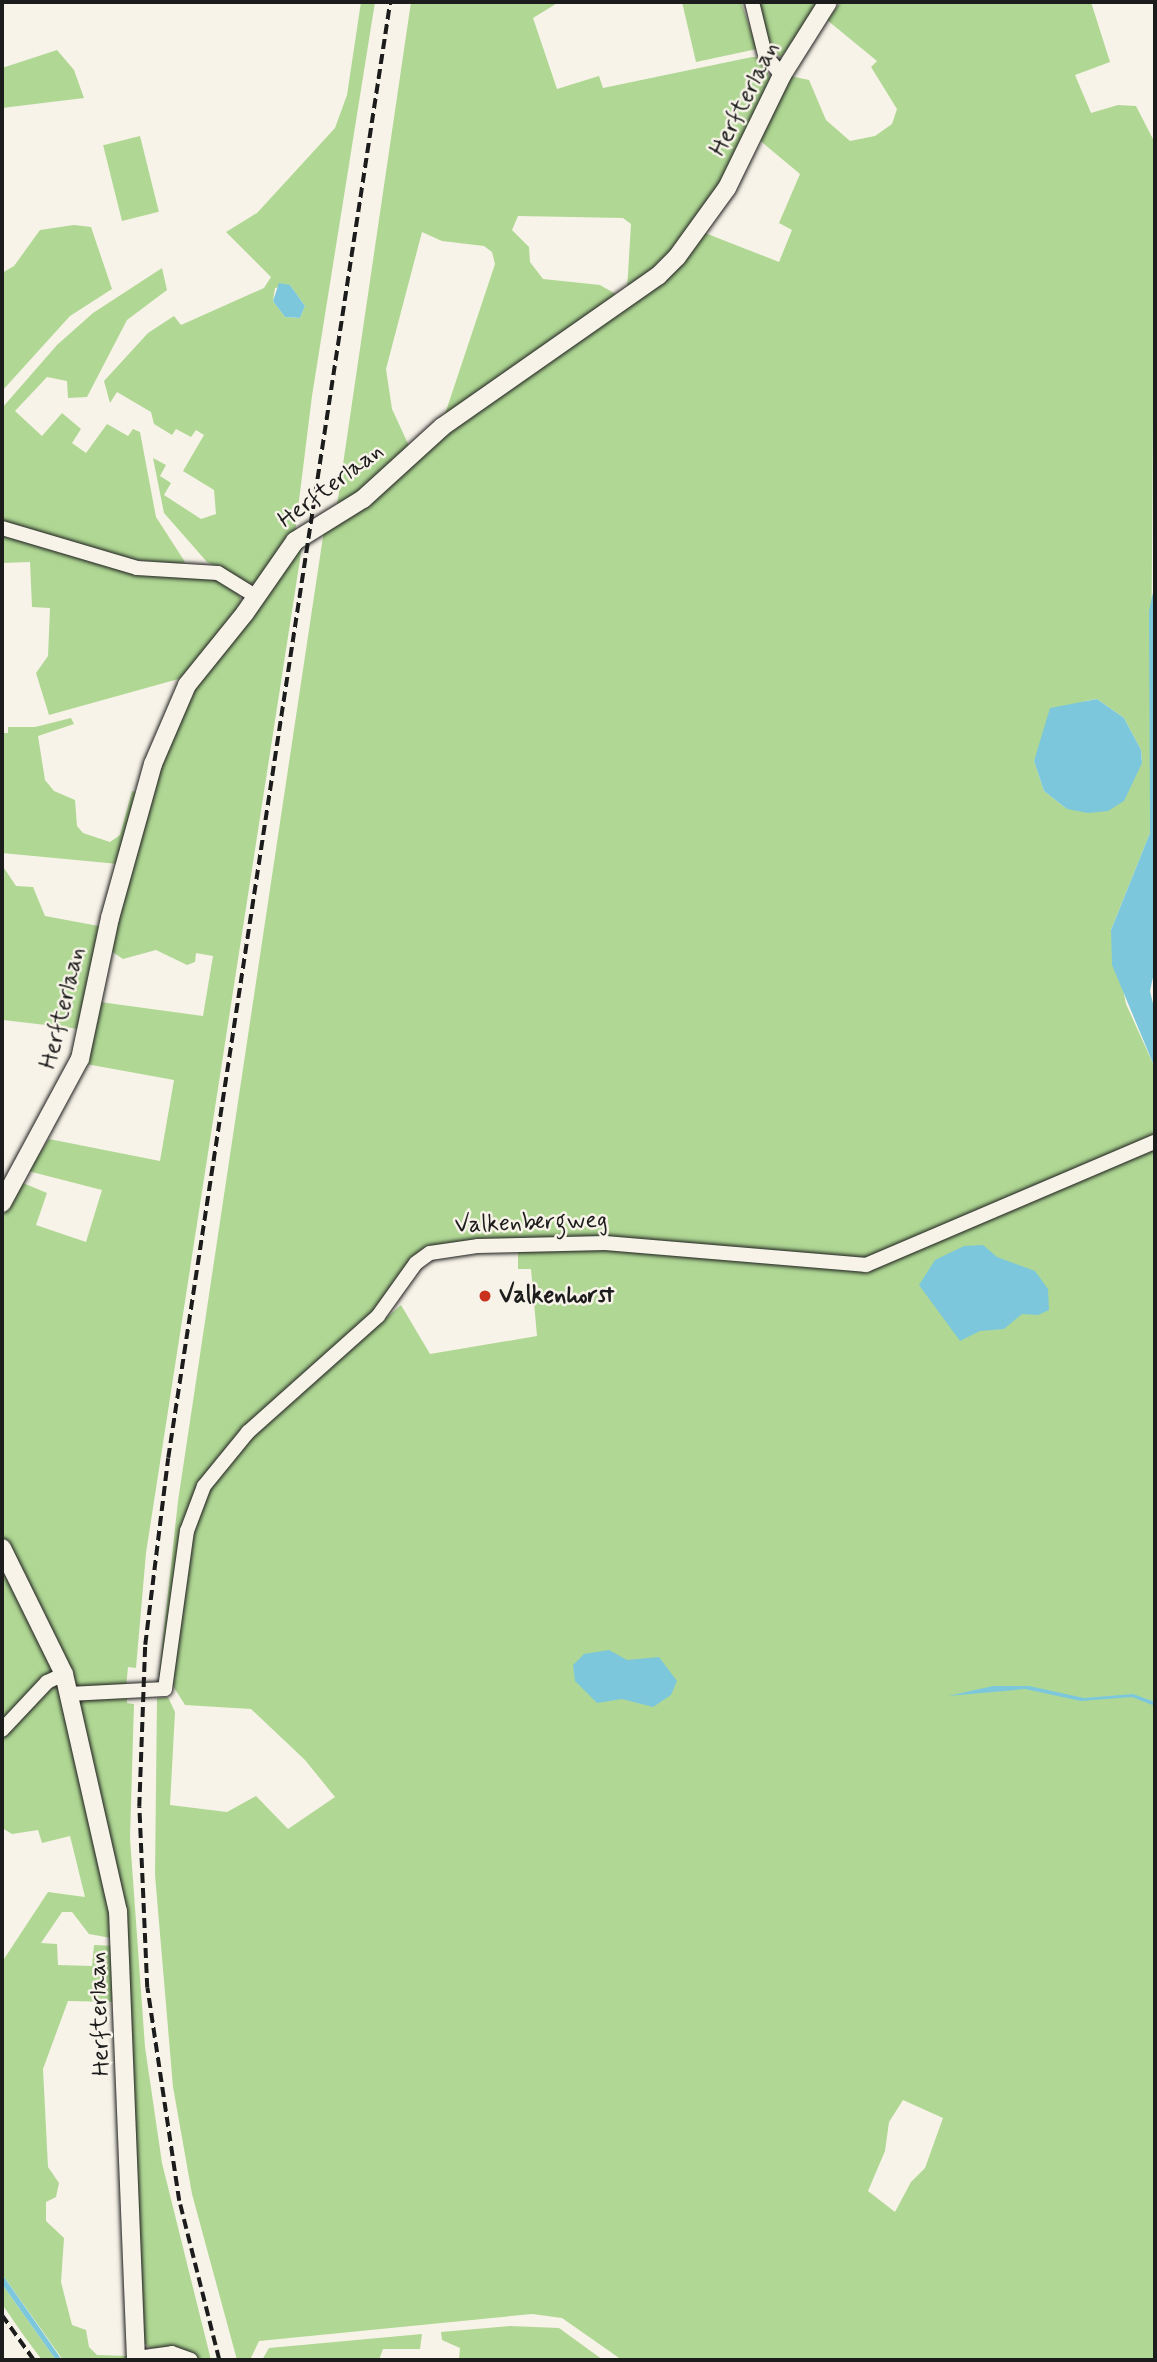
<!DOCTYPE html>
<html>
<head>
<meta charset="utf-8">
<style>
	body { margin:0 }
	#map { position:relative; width:1157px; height:2362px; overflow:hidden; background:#f7f3e8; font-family:Mynerve,sans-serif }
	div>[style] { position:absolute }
	.green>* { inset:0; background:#b0d894; transform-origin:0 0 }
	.water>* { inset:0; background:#7cc7dc }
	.roads { filter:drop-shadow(0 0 2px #1c1c1c) drop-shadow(0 0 2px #1c1c1c) }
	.minor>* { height:14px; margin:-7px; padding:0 7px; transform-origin:7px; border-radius:7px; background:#f7f3e8 }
	.tertiary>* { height:18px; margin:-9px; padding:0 9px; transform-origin:9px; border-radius:9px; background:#f7f3e8 }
	.rail>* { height:3.5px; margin-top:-1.75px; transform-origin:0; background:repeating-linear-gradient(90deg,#1c1c1c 0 10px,transparent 0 15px) }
	.dots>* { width:19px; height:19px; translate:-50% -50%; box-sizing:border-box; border:4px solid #f7f3e8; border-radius:50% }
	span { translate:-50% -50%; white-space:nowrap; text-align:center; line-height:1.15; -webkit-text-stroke:5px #f7f3e8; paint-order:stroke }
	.street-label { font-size:24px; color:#1c1c1c }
	.poi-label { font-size:24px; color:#1c1c1c; font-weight:700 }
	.left { translate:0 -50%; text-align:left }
	.frame { position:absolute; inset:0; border:4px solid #1c1c1c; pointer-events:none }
</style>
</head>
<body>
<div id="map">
	<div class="green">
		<i style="clip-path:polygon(evenodd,361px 2px,375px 2px,312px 396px,295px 533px,257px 583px,248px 584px,207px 562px,164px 513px,153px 458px,166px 465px,160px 476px,171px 483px,164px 495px,201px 519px,216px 514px,214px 490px,183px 471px,204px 435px,196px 430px,191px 437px,176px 429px,172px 435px,154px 424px,151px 412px,117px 392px,110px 403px,104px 381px,148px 333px,174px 316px,181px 325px,264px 288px,271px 277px,226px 232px,257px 213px,335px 128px,347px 95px,361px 2px,290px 285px,305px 306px,300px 318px,285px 317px,273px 301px,275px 288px,290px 285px)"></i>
		<i style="clip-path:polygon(411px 2px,559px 2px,533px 18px,557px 89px,599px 76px,603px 88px,752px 57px,759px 57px,771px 79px,710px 204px,671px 254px,627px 290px,631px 224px,623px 218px,518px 216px,512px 230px,529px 247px,530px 262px,543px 279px,600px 285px,619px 296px,443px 420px,495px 264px,492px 252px,484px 246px,442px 241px,422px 232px,386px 369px,392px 409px,410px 448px,336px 512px)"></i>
		<i style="clip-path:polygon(682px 2px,741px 2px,757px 49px,696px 62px)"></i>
		<i style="clip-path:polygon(759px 2px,823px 2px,781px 57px,768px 49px)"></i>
		<i style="clip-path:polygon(evenodd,841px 2px,1091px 2px,1110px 62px,1075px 75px,1091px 113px,1118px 105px,1136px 106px,1155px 143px,1150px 833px,1111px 930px,1126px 1004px,1155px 1068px,1155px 1139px,870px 1261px,756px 1250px,438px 1247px,197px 1495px,166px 1676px,159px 1676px,178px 1501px,324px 530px,446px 433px,687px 256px,705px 233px,779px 262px,792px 230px,779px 223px,800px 174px,757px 138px,790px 76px,809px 80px,826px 120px,850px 141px,875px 136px,892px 124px,897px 109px,871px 67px,877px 61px,827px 20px,841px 2px,1097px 699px,1124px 718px,1141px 750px,1142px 763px,1067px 809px,1044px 791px,1034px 761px,1085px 701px,1097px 699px)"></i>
		<i style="clip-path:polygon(57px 50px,74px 70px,84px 98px,2px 108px,2px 68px)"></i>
		<i style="left:140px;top:136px;width:78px;height:38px;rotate:76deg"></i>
		<i style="clip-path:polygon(74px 225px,91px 227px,112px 289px,70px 316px,2px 391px,2px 273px,14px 266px,40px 230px)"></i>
		<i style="clip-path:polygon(162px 268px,167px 290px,127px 320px,87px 397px,68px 398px,67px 381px,47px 377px,15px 411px,42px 436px,62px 413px,81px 429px,72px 443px,86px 453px,107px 424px,128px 436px,133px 429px,140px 432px,156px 517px,185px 562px,180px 565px,130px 559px,2px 523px,2px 408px,57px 345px,93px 313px)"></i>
		<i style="clip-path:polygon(2px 532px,60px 553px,212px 575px,238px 590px,242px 605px,182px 678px,49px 715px,36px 673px,48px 656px,50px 608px,32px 607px,30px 562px,2px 563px)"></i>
		<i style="clip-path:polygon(303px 540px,146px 1553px,136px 1668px,128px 1667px,126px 1688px,77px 1686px,2px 1535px,2px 1217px,23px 1183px,47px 1193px,36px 1225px,86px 1242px,102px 1190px,28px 1171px,49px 1139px,160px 1161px,174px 1080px,86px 1064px,100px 1002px,203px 1016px,213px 956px,196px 953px,195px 962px,187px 965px,156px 950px,123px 959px,111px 951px,125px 885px,148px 803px,186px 701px)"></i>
		<i style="clip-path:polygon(71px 718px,74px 724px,38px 736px,45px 780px,54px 791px,75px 800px,77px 826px,83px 833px,110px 842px,120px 835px,132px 791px,137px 792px,118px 864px,2px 853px,2px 733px,8px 733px,8px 727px,35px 727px)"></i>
		<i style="clip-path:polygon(2px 865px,16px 886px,33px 887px,45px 916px,104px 927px,80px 1029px,3px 1020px)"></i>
		<i style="clip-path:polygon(evenodd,1155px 1145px,1155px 2360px,622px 2360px,562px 2318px,532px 2314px,259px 2341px,250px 2360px,237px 2360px,192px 2194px,173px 2087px,155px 1875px,157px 1698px,168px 1697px,175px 1712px,170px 1805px,227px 1812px,256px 1796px,288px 1829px,335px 1797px,305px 1760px,251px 1709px,185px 1705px,173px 1686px,176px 1629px,198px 1508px,235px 1451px,401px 1305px,430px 1354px,537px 1336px,531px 1269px,518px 1269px,518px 1248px,685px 1250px,844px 1267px,1155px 1145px,903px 2100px,943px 2118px,925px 2168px,911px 2182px,895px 2212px,868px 2191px,885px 2151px,889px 2122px,903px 2100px)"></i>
		<i style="clip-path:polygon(2px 1563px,53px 1671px,2px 1722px)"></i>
		<i style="clip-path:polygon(58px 1682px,110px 1911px,111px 1938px,89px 1934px,72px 1912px,62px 1912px,41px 1943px,57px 1944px,58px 1965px,92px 1966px,94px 1945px,117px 1946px,118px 2002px,68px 2001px,43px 2069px,48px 2167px,59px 2183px,56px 2197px,46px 2202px,46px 2221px,64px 2238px,61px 2282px,72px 2325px,86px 2330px,89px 2347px,97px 2355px,129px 2356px,130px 2360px,63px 2360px,2px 2274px,2px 1962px,48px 1892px,85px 1897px,70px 1836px,42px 1843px,38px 1830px,12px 1834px,2px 1828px,2px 1738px)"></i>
		<i style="clip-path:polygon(127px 1695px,127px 1703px,134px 1704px,130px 1838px,145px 2047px,162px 2163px,211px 2360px,197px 2360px,181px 2349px,150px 2348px,143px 2342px,127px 1958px,78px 1698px)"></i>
		<i style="clip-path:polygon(2px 2284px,56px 2360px,42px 2360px,24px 2336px,2px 2304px)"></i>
		<i style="clip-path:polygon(510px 2326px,559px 2328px,603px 2360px,459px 2360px,460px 2348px,442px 2340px,441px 2332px)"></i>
		<i style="clip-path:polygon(422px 2334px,420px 2349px,383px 2349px,379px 2360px,262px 2360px,269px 2348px)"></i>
	</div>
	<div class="water">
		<i style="clip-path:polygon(279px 283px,290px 285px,305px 306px,300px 318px,285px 317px,273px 301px)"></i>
		<i style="clip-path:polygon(1155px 583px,1155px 968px,1150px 991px,1155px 1012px,1155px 1068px,1112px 965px,1111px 930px,1150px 833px,1149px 611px)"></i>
		<i style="clip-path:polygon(1097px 699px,1124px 718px,1141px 750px,1142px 763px,1124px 801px,1108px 811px,1088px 813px,1067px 809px,1044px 791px,1034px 761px,1050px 708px)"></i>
		<i style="clip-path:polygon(983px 1245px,997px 1257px,1035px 1271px,1048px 1289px,1049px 1310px,1038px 1315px,1022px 1314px,1004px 1329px,980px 1331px,960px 1341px,919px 1285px,935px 1260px,964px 1246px)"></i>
		<i style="clip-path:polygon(609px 1650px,627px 1660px,659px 1657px,677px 1681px,671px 1695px,653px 1707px,622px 1699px,597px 1703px,575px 1681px,573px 1665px,584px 1654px)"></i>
		<i style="clip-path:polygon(993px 1686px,1029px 1686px,1084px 1698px,1133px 1694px,1155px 1702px,1155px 1706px,1132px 1697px,1081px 1701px,1025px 1689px,948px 1696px)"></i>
		<i style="clip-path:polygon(2px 2274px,62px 2360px,63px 2360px,56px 2360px,2px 2284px)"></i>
	</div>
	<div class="roads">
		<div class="minor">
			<i style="left:752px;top:2px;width:55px;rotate:76.2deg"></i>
			<i style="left:765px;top:55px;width:26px;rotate:50deg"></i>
			<i style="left:2px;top:528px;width:141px;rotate:16.5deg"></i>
			<i style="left:137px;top:568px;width:81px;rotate:3.5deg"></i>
			<i style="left:218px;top:573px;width:46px;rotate:31.6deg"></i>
			<i style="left:69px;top:1694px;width:96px;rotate:-3deg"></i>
			<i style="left:165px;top:1689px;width:160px;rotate:-82.1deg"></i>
			<i style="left:187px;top:1531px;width:48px;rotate:-69.3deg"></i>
			<i style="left:204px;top:1486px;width:70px;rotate:-50.8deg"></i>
			<i style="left:248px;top:1432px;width:174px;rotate:-41.7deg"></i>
			<i style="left:378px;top:1316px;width:65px;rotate:-54.4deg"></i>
			<i style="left:416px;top:1263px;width:17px;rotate:-36deg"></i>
			<i style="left:430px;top:1253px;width:49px;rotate:-8.3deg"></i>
			<i style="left:478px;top:1246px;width:128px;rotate:-1.3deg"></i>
			<i style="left:606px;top:1243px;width:261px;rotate:4.8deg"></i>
			<i style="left:866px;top:1265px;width:314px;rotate:-23.1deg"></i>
			<i style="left:2px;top:1730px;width:66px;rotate:-46.8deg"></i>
			<i style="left:47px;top:1682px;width:19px;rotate:-25deg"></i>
			<i style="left:137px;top:2358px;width:35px;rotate:-8deg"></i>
			<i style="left:172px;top:2353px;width:20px;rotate:20deg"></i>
		</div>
		<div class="tertiary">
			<i style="left:2px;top:1203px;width:164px;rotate:-61.6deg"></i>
			<i style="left:80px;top:1059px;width:144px;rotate:-78deg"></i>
			<i style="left:110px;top:918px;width:160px;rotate:-74.4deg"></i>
			<i style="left:153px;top:764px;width:86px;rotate:-66.7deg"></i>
			<i style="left:187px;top:685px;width:92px;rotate:-51.1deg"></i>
			<i style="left:245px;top:613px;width:88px;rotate:-55.2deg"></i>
			<i style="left:295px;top:541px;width:80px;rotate:-31.7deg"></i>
			<i style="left:363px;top:499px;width:107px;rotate:-42.3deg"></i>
			<i style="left:442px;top:427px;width:264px;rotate:-35deg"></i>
			<i style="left:658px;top:276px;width:27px;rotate:-45deg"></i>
			<i style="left:677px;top:257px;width:85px;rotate:-54.1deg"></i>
			<i style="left:727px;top:188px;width:126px;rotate:-64deg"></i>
			<i style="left:782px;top:75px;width:86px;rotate:-57.8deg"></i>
			<i style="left:2px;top:1548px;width:140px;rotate:63.8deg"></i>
			<i style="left:64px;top:1674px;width:243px;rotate:77.2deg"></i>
			<i style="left:118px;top:1911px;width:449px;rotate:87.7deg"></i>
		</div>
	</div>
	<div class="rail">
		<i style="left:2px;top:2315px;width:55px;rotate:54.6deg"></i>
		<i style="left:219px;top:2360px;width:164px;rotate:-104.1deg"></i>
		<i style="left:179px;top:2201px;width:215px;rotate:-98.5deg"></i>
		<i style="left:147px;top:1988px;width:181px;rotate:-92.5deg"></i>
		<i style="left:139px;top:1807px;width:162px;rotate:-87.9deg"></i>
		<i style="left:145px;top:1645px;width:188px;rotate:-83deg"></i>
		<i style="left:168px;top:1458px;width:1473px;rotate:-81.33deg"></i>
	</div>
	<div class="dots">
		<i style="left:485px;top:1296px;background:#c8321e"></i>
	</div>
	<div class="street-label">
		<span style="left:745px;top:99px;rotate:-63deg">Herfterlaan</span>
		<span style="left:331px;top:486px;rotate:-37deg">Herfterlaan</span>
		<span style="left:63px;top:1008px;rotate:-76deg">Herfterlaan</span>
		<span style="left:531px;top:1223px;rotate:-2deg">Valkenbergweg</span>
		<span style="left:100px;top:2014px;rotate:-92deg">Herfterlaan</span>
	</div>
	<div class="poi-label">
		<span class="left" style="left:499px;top:1296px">Valkenhorst</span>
	</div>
	<div class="frame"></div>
</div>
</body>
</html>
